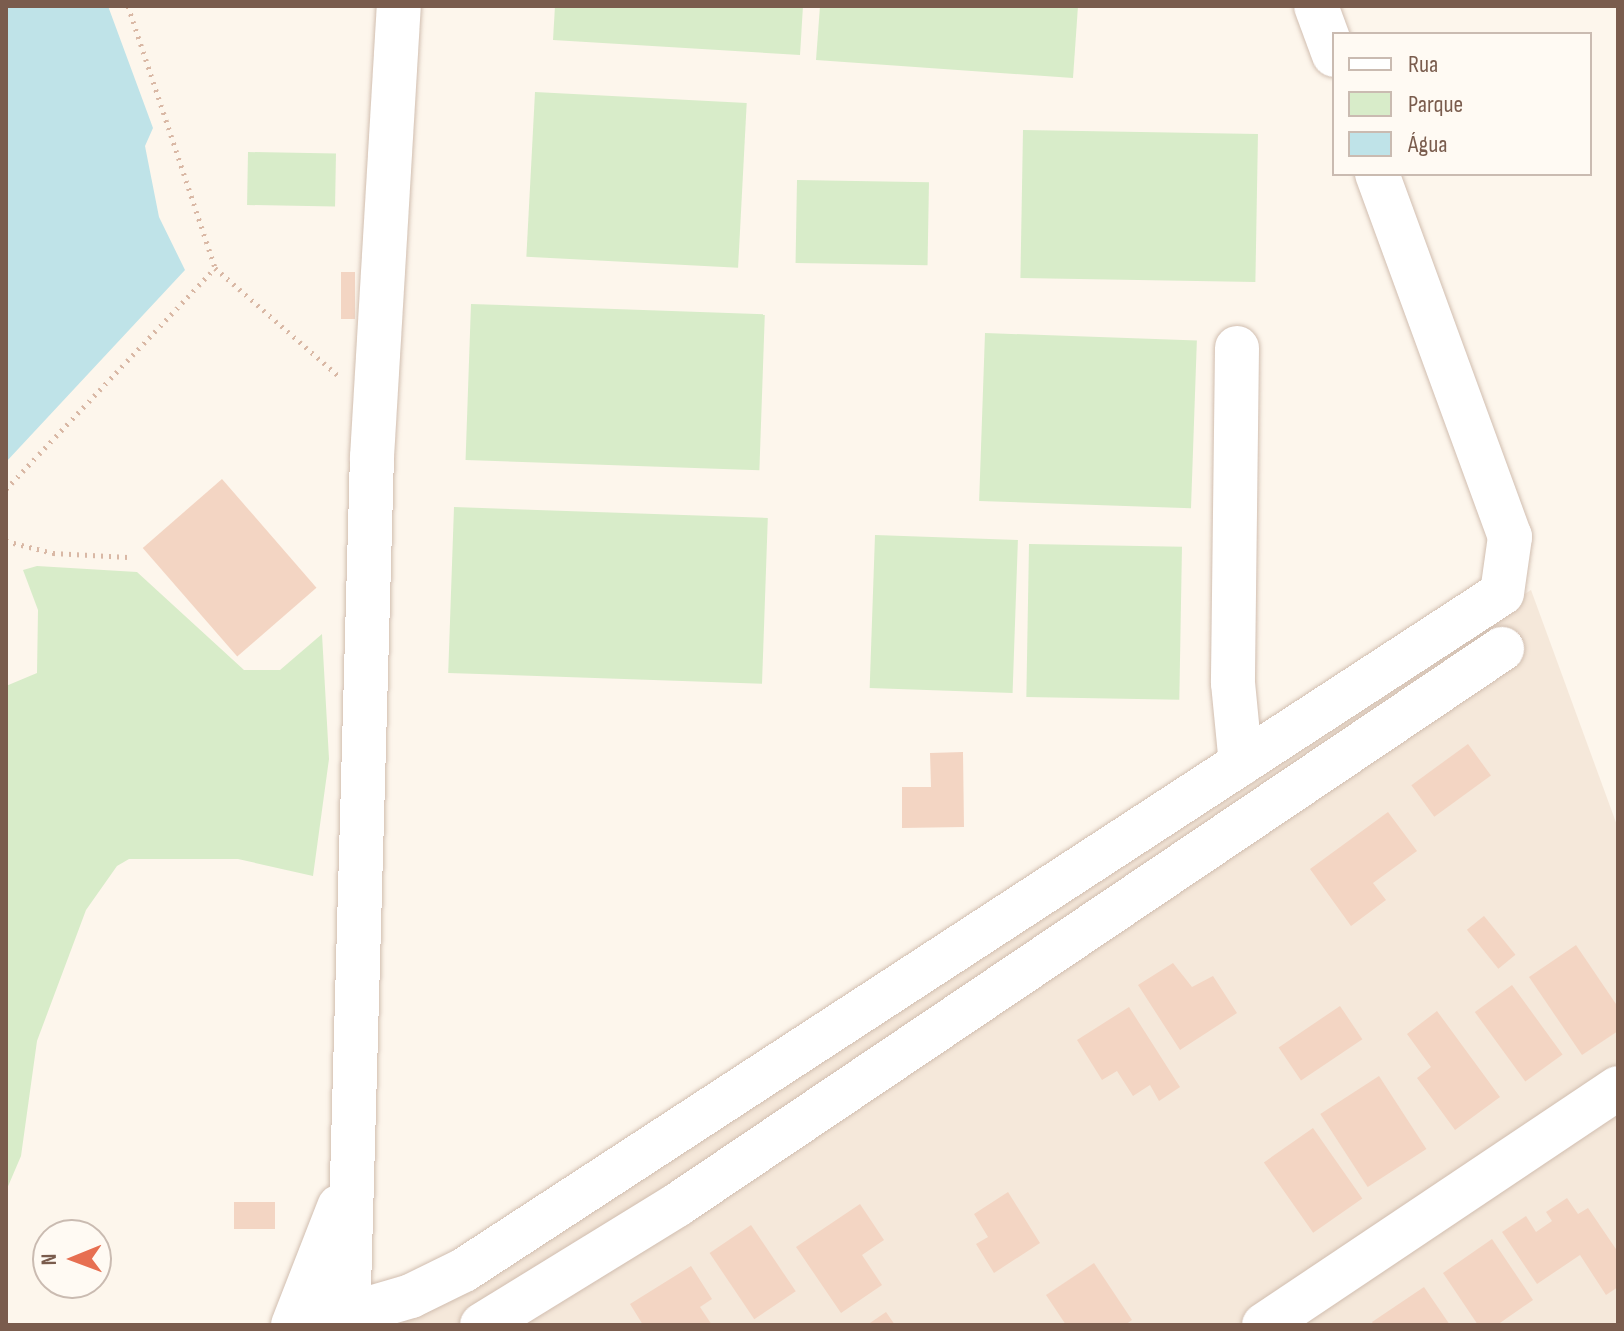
<!DOCTYPE html>
<html>
<head>
<meta charset="utf-8">
<style>
	body { margin:0 }
	#map { position:relative; width:1624px; height:1331px; overflow:hidden; background:#fdf6ec; font-family:"Sofia Sans Condensed",sans-serif }
	div>[style] { position:absolute }
	.residential>* { inset:0; background:#f5e8da }
	.green>* { inset:0; background:#d8ecc9; transform-origin:0 0 }
	.water>* { inset:0; background:#bfe3e8 }
	.building>* { inset:0; background:#f3d5c3; transform-origin:0 0 }
	.path>* { height:5px; margin-top:-2.5px; transform-origin:0; background:repeating-linear-gradient(90deg,#d9b8a5 0 2px,transparent 0 8px) }
	.roads { filter:drop-shadow(0 0 2px #d1beb0) drop-shadow(0 0 2px #d1beb0) }
	.minor>* { height:44px; margin:-22px; padding:0 22px; transform-origin:22px; border-radius:22px; background:#fff }
	span { translate:-50% -50%; white-space:nowrap; text-align:center; line-height:1.15; -webkit-text-stroke:7px #fffaf3; paint-order:stroke }
	.frame { position:absolute; inset:0; border:8px solid #7a5c4d; pointer-events:none }
	.legend { position:absolute; left:1332px; top:32px; width:260px; height:144px; box-sizing:border-box; background:#fffaf3; border:2px solid #cabbb1; margin:0; padding:10px 14px; list-style:none; font-size:24px; color:#7a5c4d }
	.legend li { display:flex; align-items:center; gap:16px; height:40px }
	.legend b { width:40px; border:2px solid #cabbb1 }
	.north { position:absolute; left:32px; top:1219px; width:80px; height:80px; box-sizing:border-box; background:#fffaf3; border:2px solid #cabbb1; border-radius:50%; rotate:269deg; font-size:22px; font-weight:700; line-height:32px; text-align:center; color:#7a5c4d }
	.north::after { content:''; display:block; margin:auto; width:28px; height:36px; background:#e76f51; clip-path:polygon(50% 0,100% 100%,50% 72%,0 100%) }
</style>
</head>
<body>
<div id="map">
	<div class="residential">
		<i style="clip-path:polygon(1531px 590px,1618px 828px,1618px 1325px,399px 1325px)"></i>
	</div>
	<div class="green">
		<i style="clip-path:polygon(555px 6px,803px 6px,800px 55px,553px 40px)"></i>
		<i style="clip-path:polygon(820px 6px,1078px 6px,1073px 78px,816px 60px)"></i>
		<i style="left:535px;top:92px;width:212px;height:165px;rotate:3deg"></i>
		<i style="left:1023px;top:130px;width:235px;height:148px;rotate:1deg"></i>
		<i style="left:248px;top:152px;width:88px;height:53px;rotate:1deg"></i>
		<i style="left:797px;top:180px;width:132px;height:83px;rotate:1deg"></i>
		<i style="left:471px;top:304px;width:294px;height:156px;rotate:2deg"></i>
		<i style="left:985px;top:333px;width:212px;height:168px;rotate:2deg"></i>
		<i style="left:454px;top:507px;width:314px;height:166px;rotate:2deg"></i>
		<i style="left:875px;top:535px;width:143px;height:153px;rotate:2deg"></i>
		<i style="left:1029px;top:544px;width:153px;height:153px;rotate:1deg"></i>
		<i style="clip-path:polygon(37px 566px,137px 572px,244px 670px,280px 670px,322px 634px,329px 759px,313px 876px,238px 859px,129px 859px,117px 866px,86px 910px,37px 1041px,21px 1156px,6px 1191px,6px 686px,37px 673px,38px 610px,23px 570px)"></i>
	</div>
	<div class="water">
		<i style="clip-path:polygon(6px 6px,108px 6px,153px 128px,145px 146px,159px 217px,185px 270px,6px 462px)"></i>
	</div>
	<div class="building">
		<i style="left:355px;top:272px;width:47px;height:14px;rotate:90deg"></i>
		<i style="left:222px;top:479px;width:144px;height:105px;rotate:49deg"></i>
		<i style="left:1468px;top:744px;width:39px;height:70px;rotate:54deg"></i>
		<i style="clip-path:polygon(963px 752px,964px 827px,902px 828px,902px 787px,931px 787px,930px 753px)"></i>
		<i style="clip-path:polygon(1388px 812px,1417px 851px,1373px 883px,1386px 900px,1351px 926px,1310px 869px)"></i>
		<i style="left:1484px;top:916px;width:50px;height:22px;rotate:51deg"></i>
		<i style="clip-path:polygon(1576px 945px,1618px 1007px,1618px 1031px,1582px 1055px,1529px 977px)"></i>
		<i style="clip-path:polygon(1173px 963px,1192px 987px,1213px 976px,1237px 1013px,1180px 1050px,1138px 985px)"></i>
		<i style="left:1512px;top:985px;width:86px;height:46px;rotate:54deg"></i>
		<i style="left:1340px;top:1006px;width:40px;height:74px;rotate:56deg"></i>
		<i style="clip-path:polygon(1129px 1007px,1180px 1087px,1159px 1101px,1150px 1085px,1133px 1096px,1117px 1071px,1102px 1080px,1077px 1040px)"></i>
		<i style="clip-path:polygon(1437px 1011px,1500px 1097px,1455px 1130px,1417px 1078px,1431px 1067px,1407px 1034px)"></i>
		<i style="left:1379px;top:1076px;width:87px;height:70px;rotate:57deg"></i>
		<i style="left:1313px;top:1128px;width:86px;height:60px;rotate:55deg"></i>
		<i style="clip-path:polygon(1008px 1192px,1040px 1243px,994px 1273px,976px 1244px,988px 1237px,974px 1214px)"></i>
		<i style="clip-path:polygon(1567px 1198px,1578px 1214px,1588px 1208px,1618px 1252px,1618px 1287px,1606px 1295px,1580px 1255px,1537px 1284px,1502px 1232px,1526px 1216px,1536px 1232px,1552px 1221px,1546px 1212px)"></i>
		<i style="left:234px;top:1202px;width:41px;height:27px"></i>
		<i style="clip-path:polygon(860px 1204px,884px 1240px,862px 1255px,882px 1285px,841px 1313px,796px 1247px)"></i>
		<i style="left:751px;top:1225px;width:80px;height:50px;rotate:56deg"></i>
		<i style="clip-path:polygon(1492px 1239px,1533px 1300px,1497px 1325px,1478px 1325px,1443px 1273px)"></i>
		<i style="clip-path:polygon(1094px 1263px,1132px 1320px,1125px 1325px,1066px 1325px,1046px 1295px)"></i>
		<i style="clip-path:polygon(691px 1266px,712px 1299px,700px 1307px,712px 1325px,643px 1325px,630px 1304px)"></i>
		<i style="clip-path:polygon(1424px 1287px,1450px 1325px,1374px 1325px,1372px 1322px)"></i>
		<i style="clip-path:polygon(886px 1312px,895px 1325px,867px 1325px)"></i>
	</div>
	<div class="path">
		<i style="left:128px;top:6px;width:276px;rotate:71.6deg"></i>
		<i style="left:215px;top:268px;width:167px;rotate:41.1deg"></i>
		<i style="left:6px;top:489px;width:304px;rotate:-46.6deg"></i>
		<i style="left:6px;top:541px;width:49px;rotate:14.3deg"></i>
		<i style="left:53px;top:553px;width:75px;rotate:3.1deg"></i>
	</div>
	<div class="roads">
		<div class="minor">
			<i style="left:1316px;top:6px;width:52px;rotate:69.8deg"></i>
			<i style="left:1237px;top:348px;width:335px;rotate:90.7deg"></i>
			<i style="left:1233px;top:683px;width:81px;rotate:84.4deg"></i>
			<i style="left:293px;top:1325px;width:127px;rotate:-68.7deg"></i>
			<i style="left:312px;top:1325px;width:103px;rotate:-16.3deg"></i>
			<i style="left:411px;top:1296px;width:59px;rotate:-26.1deg"></i>
			<i style="left:464px;top:1270px;width:1239px;rotate:-33.11deg"></i>
			<i style="left:1502px;top:593px;width:57px;rotate:-81.9deg"></i>
			<i style="left:1510px;top:537px;width:387px;rotate:-110.1deg"></i>
			<i style="left:348px;top:1325px;width:868px;rotate:-88.42deg"></i>
			<i style="left:372px;top:457px;width:452px;rotate:-86.6deg"></i>
			<i style="left:482px;top:1325px;width:229px;rotate:-31.6deg"></i>
			<i style="left:677px;top:1205px;width:995px;rotate:-33.98deg"></i>
			<i style="left:1264px;top:1325px;width:426px;rotate:-33.8deg"></i>
		</div>
	</div>
	<div class="frame"></div>
	<ul class="legend">
	<li><b style="height:10px;background:#fff"></b>Rua</li>
	<li><b style="height:22px;background:#d8ecc9"></b>Parque</li>
	<li><b style="height:22px;background:#bfe3e8"></b>Água</li>
	</ul>
	<div class="north">N</div>
</div>
</body>
</html>
